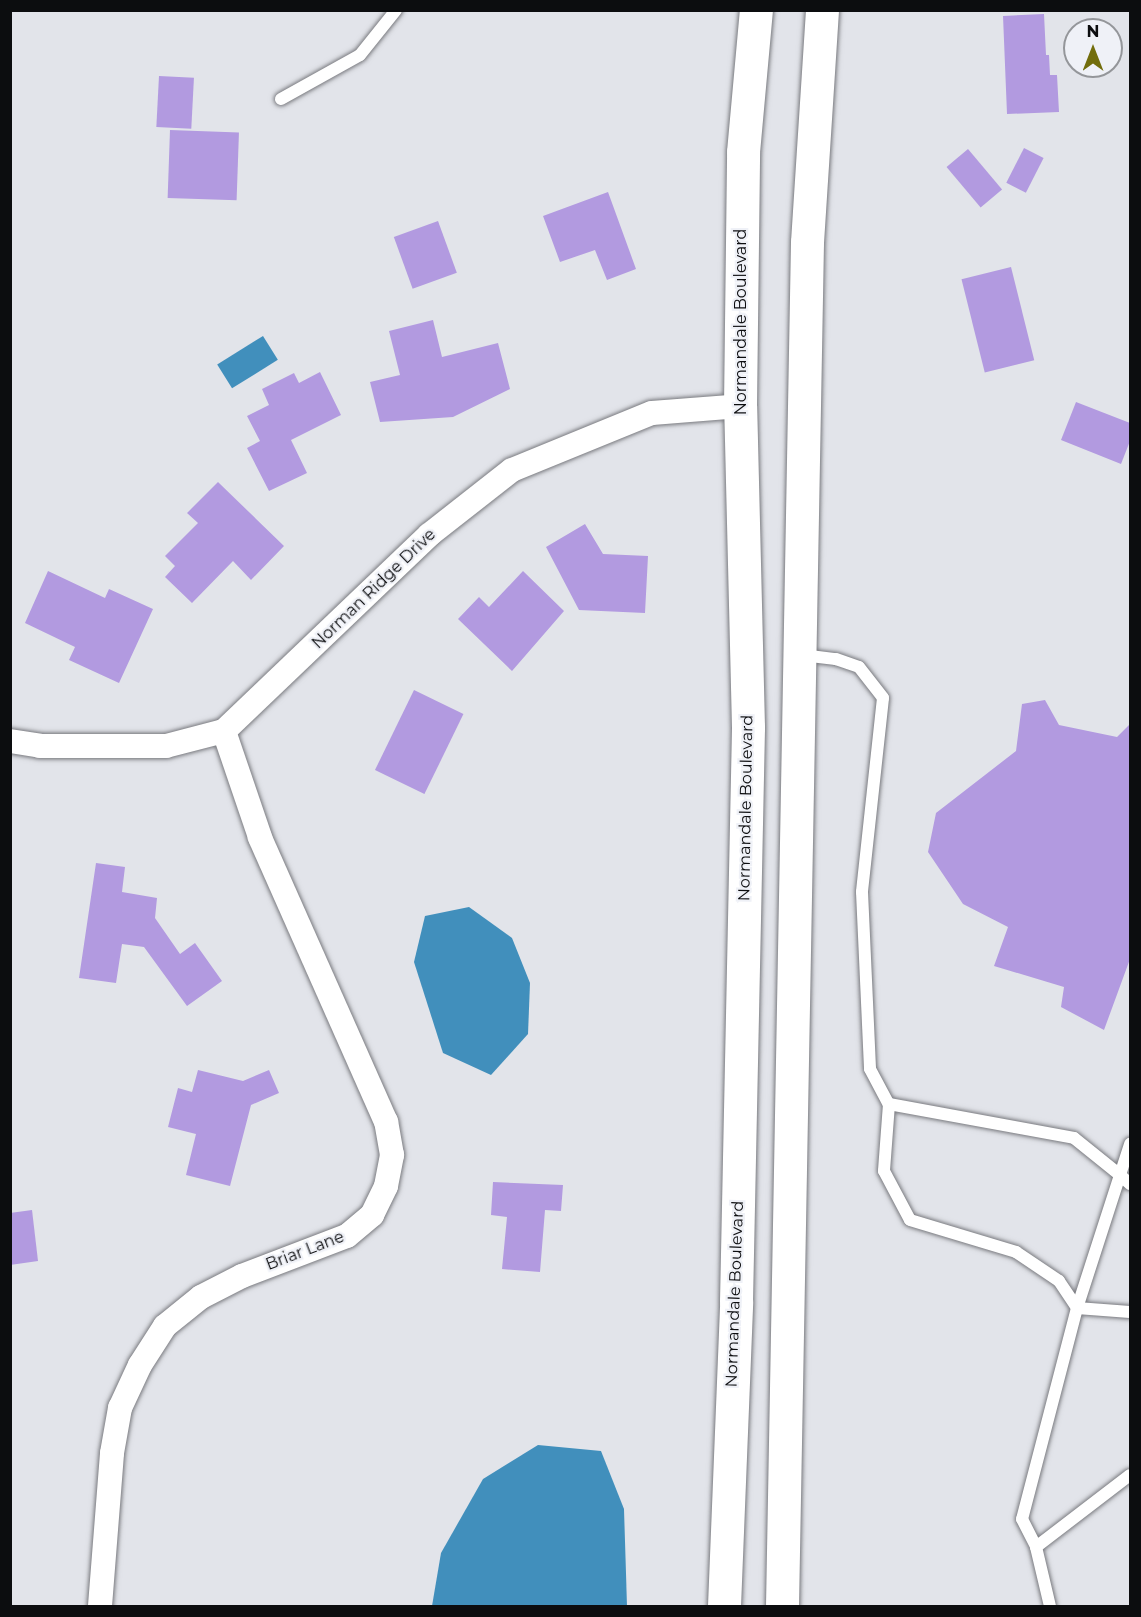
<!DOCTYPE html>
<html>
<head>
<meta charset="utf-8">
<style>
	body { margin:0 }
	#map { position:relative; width:1141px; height:1617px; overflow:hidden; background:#e2e4ea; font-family:Montserrat,sans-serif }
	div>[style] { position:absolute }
	.water>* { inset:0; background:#418fbc; transform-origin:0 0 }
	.building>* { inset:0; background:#b29ae0; transform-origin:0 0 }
	.roads { filter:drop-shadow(0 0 2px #797a7f) drop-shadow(0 0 2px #797a7f) }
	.lane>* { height:12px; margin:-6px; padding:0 6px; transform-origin:6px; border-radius:6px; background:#fff }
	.street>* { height:24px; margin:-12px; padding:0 12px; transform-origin:12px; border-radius:12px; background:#fff }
	.secondary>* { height:33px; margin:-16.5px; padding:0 16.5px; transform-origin:16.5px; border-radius:16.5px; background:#fff }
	span { translate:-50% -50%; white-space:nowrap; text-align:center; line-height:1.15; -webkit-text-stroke:4.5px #eff1f7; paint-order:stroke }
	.street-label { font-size:16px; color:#0c0d0f }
	.frame { position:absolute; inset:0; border:12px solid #0c0d0f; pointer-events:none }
	.north { position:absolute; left:1063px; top:18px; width:60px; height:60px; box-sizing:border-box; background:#eff1f7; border:2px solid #94969a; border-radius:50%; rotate:0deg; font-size:16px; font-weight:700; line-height:24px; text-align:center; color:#0c0d0f }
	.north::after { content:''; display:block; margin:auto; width:21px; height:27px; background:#726d0c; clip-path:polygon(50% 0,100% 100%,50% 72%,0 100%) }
</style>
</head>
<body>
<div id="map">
	<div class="water">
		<i style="left:263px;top:336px;width:28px;height:54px;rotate:58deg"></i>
		<i style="clip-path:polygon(469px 907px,512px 938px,530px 983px,528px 1034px,491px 1075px,443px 1053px,414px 962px,425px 916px)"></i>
		<i style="clip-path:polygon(538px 1445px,601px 1451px,624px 1509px,627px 1606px,432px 1606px,441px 1553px,483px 1479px)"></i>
	</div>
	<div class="building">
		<i style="clip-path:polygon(1044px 14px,1046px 55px,1049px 55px,1050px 75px,1057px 75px,1059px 112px,1007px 114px,1003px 16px)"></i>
		<i style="left:159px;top:76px;width:35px;height:51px;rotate:3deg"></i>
		<i style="left:170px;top:130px;width:69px;height:68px;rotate:2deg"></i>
		<i style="left:1024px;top:148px;width:22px;height:39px;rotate:27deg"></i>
		<i style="left:968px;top:149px;width:53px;height:28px;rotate:50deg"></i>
		<i style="clip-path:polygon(608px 192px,636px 269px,607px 280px,595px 250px,560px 262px,543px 216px)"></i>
		<i style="left:438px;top:221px;width:55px;height:47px;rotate:70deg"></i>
		<i style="left:1011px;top:267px;width:96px;height:51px;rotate:76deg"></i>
		<i style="clip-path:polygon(433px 320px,442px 357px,498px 343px,510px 389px,453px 417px,380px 422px,370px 382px,400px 375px,389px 331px)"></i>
		<i style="clip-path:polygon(320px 372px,341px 415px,291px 440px,307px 473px,269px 491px,247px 448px,260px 441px,247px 416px,269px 405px,262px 389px,294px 373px,299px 383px)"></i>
		<i style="clip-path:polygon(1076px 402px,1130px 423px,1130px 441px,1121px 464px,1061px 440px)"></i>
		<i style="clip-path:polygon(218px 482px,284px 546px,251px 580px,233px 561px,192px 603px,165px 577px,175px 566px,165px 556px,198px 523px,187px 513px)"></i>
		<i style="clip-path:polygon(585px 524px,603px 554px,648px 556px,645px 613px,579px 610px,546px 547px)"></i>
		<i style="clip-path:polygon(48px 571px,105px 598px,109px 589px,153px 609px,119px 683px,69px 660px,75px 647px,25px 623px)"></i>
		<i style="clip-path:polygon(523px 571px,564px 611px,512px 671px,458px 619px,479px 597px,489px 607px)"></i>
		<i style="left:414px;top:690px;width:55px;height:89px;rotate:26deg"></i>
		<i style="clip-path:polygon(1045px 700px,1059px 725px,1117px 737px,1130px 724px,1130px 959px,1104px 1030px,1061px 1007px,1064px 987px,994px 966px,1008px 927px,963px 904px,928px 852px,936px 813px,1016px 751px,1022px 704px)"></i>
		<i style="clip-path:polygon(96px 863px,125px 867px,122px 892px,157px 898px,155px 918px,180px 954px,195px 943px,222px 981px,187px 1006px,144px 947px,122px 944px,116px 983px,79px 978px)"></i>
		<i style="clip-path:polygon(198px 1070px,243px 1081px,269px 1070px,279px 1093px,251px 1105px,230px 1186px,186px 1175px,196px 1134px,168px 1127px,178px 1088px,192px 1092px)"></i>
		<i style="clip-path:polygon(493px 1182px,563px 1185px,561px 1211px,545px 1210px,540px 1272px,502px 1269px,507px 1217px,491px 1215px)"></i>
		<i style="clip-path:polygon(32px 1210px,38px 1261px,10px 1265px,10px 1213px)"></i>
	</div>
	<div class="roads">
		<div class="lane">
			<i style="left:281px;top:99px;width:90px;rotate:-29.1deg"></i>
			<i style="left:360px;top:55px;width:58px;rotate:-51.3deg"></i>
			<i style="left:802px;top:655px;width:34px;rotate:7deg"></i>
			<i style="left:836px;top:659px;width:24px;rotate:19deg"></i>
			<i style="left:859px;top:667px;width:39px;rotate:52deg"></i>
			<i style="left:883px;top:698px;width:195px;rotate:96.2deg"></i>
			<i style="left:862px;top:892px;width:177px;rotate:87.4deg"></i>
			<i style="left:870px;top:1069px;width:40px;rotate:62deg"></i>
			<i style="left:889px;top:1104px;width:67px;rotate:94.3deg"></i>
			<i style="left:884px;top:1171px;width:55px;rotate:62deg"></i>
			<i style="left:910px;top:1220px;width:111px;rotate:16.8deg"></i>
			<i style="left:1016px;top:1252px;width:52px;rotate:34deg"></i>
			<i style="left:1059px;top:1281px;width:32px;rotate:56deg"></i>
			<i style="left:1077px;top:1308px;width:218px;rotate:104.6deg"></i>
			<i style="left:1022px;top:1519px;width:31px;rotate:63deg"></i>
			<i style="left:1036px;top:1547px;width:61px;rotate:76.7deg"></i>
			<i style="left:889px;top:1104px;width:188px;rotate:10.4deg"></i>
			<i style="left:1074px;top:1138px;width:59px;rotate:38.8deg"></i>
			<i style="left:1120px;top:1175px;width:33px;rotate:-72deg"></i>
			<i style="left:1130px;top:1184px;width:13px;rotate:-138deg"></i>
			<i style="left:1120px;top:1175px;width:140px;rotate:107.9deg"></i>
			<i style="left:1077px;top:1308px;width:53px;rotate:4.3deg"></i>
			<i style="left:1036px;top:1547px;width:118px;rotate:-37.5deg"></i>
		</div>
		<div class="street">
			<i style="left:10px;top:741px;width:30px;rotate:9deg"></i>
			<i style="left:40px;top:746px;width:126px"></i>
			<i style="left:166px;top:746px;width:60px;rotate:-14.5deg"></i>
			<i style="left:224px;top:731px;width:284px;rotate:-43.7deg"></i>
			<i style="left:429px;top:535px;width:105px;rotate:-38.1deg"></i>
			<i style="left:512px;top:470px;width:151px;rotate:-22.2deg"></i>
			<i style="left:652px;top:413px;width:88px;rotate:-4.5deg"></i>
			<i style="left:100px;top:1606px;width:153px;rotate:-85.5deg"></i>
			<i style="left:112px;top:1453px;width:46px;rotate:-79.9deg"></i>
			<i style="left:120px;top:1408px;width:47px;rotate:-65.1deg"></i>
			<i style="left:140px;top:1365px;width:46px;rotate:-57.3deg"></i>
			<i style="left:165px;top:1326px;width:46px;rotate:-38.9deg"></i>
			<i style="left:201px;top:1297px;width:46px;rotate:-27.1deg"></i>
			<i style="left:242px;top:1276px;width:112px;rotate:-20.9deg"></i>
			<i style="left:347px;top:1236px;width:33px;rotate:-40deg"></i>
			<i style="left:372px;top:1215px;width:32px;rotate:-64deg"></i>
			<i style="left:386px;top:1186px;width:32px;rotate:-79deg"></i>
			<i style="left:392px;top:1155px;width:34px;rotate:-100deg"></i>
			<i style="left:386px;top:1122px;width:312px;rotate:-113.9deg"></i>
			<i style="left:260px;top:837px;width:112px;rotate:-108.8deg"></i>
		</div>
		<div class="secondary">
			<i style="left:724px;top:1606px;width:305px;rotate:-87.7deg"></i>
			<i style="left:736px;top:1301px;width:574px;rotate:-88.8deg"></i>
			<i style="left:748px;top:727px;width:321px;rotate:-91.4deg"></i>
			<i style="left:740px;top:406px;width:254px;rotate:-89.3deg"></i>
			<i style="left:743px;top:152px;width:143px;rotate:-84.8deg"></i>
			<i style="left:782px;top:1606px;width:1364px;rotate:-88.95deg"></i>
			<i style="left:807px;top:242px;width:232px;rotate:-86.3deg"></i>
		</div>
	</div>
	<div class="street-label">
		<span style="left:741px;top:322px;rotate:-90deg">Normandale Boulevard</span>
		<span style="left:374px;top:589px;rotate:-44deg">Norman Ridge Drive</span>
		<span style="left:746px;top:808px;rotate:-89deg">Normandale Boulevard</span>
		<span style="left:305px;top:1251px;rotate:-21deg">Briar Lane</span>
		<span style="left:735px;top:1294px;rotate:-88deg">Normandale Boulevard</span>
	</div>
	<div class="frame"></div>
	<div class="north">N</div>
</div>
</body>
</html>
